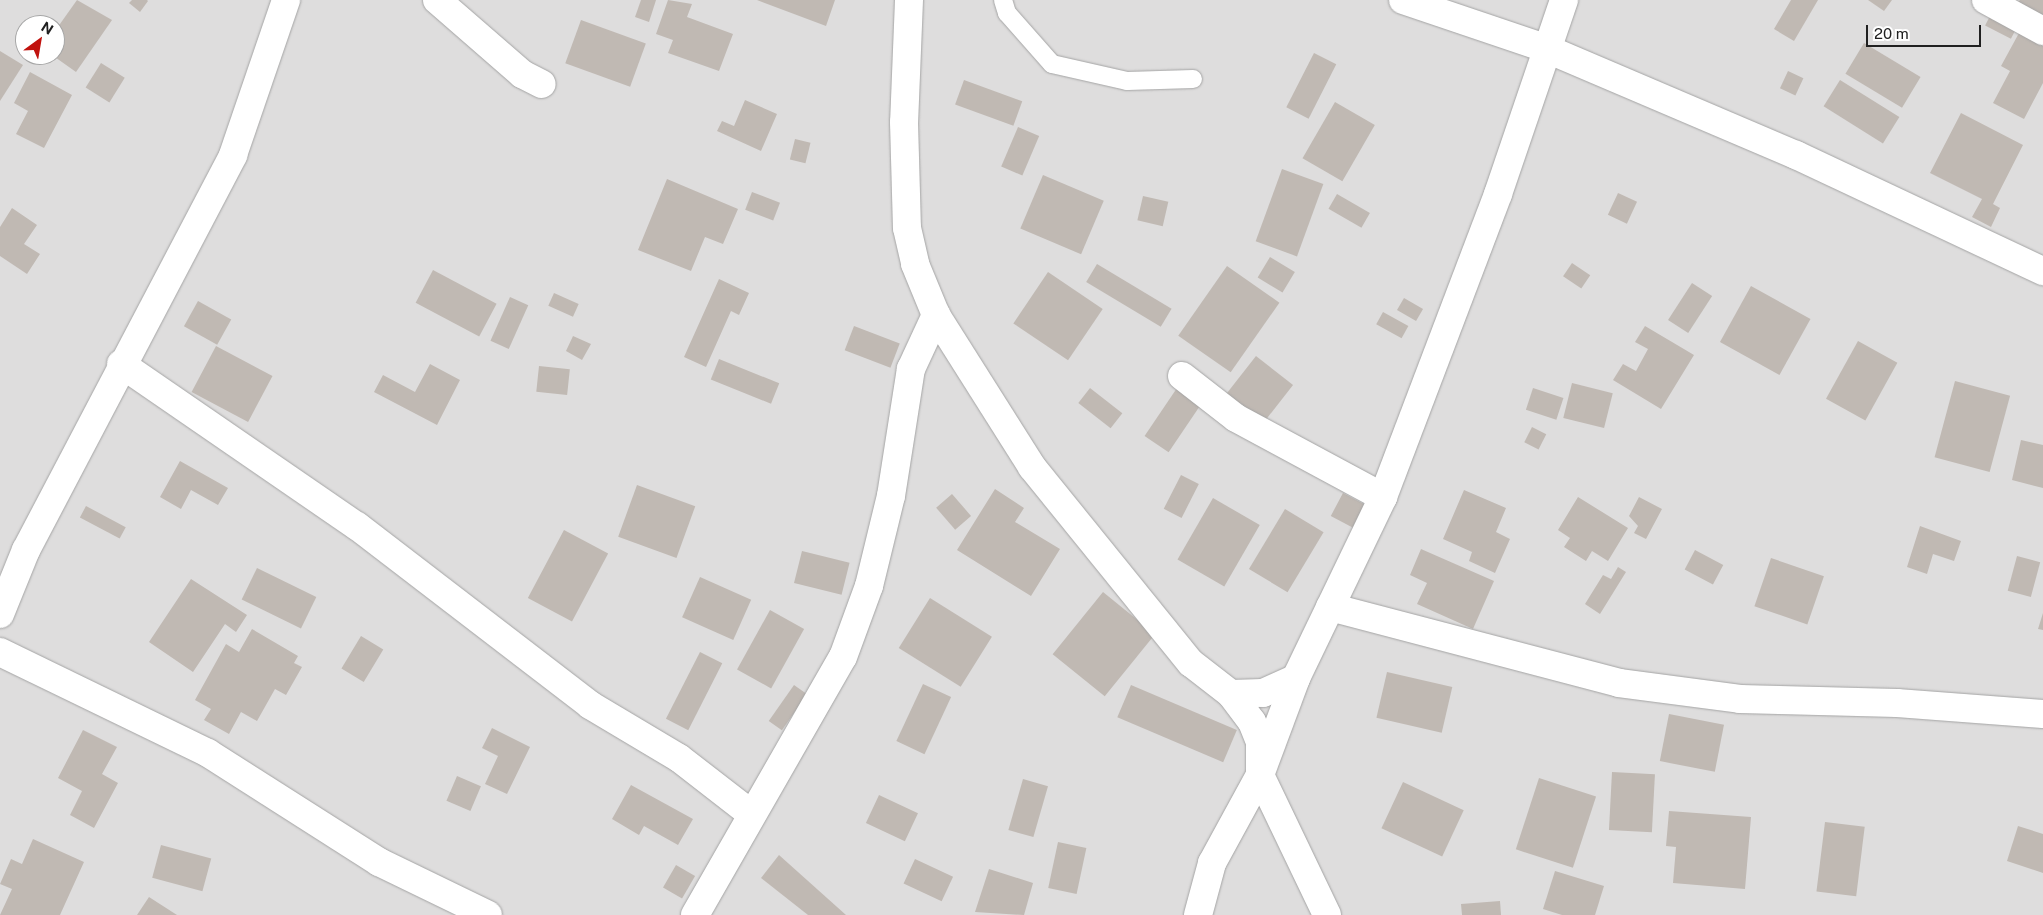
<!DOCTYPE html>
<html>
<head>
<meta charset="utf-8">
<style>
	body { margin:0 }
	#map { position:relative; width:2043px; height:915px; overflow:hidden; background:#f0ede7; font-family:"Public Sans",sans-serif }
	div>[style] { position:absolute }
	.residential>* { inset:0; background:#dedddd }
	.building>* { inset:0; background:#c0b9b3; transform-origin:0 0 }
	.roads { filter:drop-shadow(0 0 1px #a4a4a4) drop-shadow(0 0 1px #a4a4a4) }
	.service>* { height:18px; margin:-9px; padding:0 9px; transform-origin:9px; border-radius:9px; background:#fff }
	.minor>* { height:28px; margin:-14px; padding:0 14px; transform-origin:14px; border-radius:14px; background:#fff }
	span { translate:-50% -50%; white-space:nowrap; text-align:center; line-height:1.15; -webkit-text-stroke:4.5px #fff; paint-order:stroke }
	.north { position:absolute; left:15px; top:15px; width:50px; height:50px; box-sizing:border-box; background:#fff; border:1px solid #a6a6a6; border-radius:50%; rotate:32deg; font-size:14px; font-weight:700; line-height:20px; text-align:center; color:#202020 }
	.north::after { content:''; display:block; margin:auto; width:18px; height:22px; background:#c1120e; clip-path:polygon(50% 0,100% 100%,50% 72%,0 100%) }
	.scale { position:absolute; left:1866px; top:25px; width:115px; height:22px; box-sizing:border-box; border:2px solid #202020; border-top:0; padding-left:6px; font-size:15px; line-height:18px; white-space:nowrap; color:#202020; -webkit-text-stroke:4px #fff; paint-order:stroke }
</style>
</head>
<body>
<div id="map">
	<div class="residential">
		<i style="clip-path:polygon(evenodd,0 0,2043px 0,2043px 915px,0 915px,0 0,25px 25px,55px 25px,55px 55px,25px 55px,25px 25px)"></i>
	</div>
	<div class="building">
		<i style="clip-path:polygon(77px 0,112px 20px,76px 72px,52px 55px,55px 31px)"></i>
		<i style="clip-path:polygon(132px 0,147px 0,148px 1px,140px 12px,129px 3px)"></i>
		<i style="clip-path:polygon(641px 0,656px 0,649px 22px,635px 17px)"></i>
		<i style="clip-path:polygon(668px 0,692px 4px,687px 17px,733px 34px,719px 71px,668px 53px,673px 40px,656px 34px)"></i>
		<i style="clip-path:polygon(757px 0,835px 0,826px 26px)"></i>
		<i style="clip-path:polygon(1791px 0,1818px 0,1794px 41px,1774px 29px)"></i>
		<i style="clip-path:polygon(1868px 0,1892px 0,1884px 11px)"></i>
		<i style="clip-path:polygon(2020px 0,2043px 0,2043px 17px,2018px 2px)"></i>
		<i style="left:1991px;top:14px;width:29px;height:13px;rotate:27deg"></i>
		<i style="left:581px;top:20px;width:69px;height:46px;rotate:20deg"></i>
		<i style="clip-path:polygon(2019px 33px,2043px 46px,2043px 83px,2024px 119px,1993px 103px,2010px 71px,2001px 66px)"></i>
		<i style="left:1864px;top:43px;width:66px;height:36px;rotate:31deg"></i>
		<i style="clip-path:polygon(0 51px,23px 65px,0 101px)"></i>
		<i style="left:1314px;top:53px;width:25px;height:61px;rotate:27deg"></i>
		<i style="left:101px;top:63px;width:28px;height:29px;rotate:32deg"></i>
		<i style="left:1788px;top:71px;width:17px;height:19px;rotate:25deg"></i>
		<i style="clip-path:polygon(30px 72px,72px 95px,44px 148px,16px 134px,28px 111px,14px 103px)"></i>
		<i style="left:964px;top:80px;width:62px;height:26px;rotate:20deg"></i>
		<i style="left:1840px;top:80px;width:70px;height:31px;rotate:32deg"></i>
		<i style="clip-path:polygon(745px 100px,777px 114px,761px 151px,717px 131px,722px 121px,734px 126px)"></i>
		<i style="left:1335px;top:102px;width:46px;height:65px;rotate:30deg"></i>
		<i style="clip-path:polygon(1961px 113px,2023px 145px,1993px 204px,2000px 208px,1991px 227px,1972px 217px,1982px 199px,1930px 173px)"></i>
		<i style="left:1018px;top:127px;width:23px;height:43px;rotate:23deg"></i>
		<i style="left:795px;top:139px;width:16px;height:21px;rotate:14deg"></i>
		<i style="left:1282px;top:169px;width:44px;height:77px;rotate:20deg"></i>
		<i style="left:1043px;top:175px;width:66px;height:58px;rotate:23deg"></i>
		<i style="clip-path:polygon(667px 179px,738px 209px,723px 244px,705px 237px,691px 271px,638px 250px)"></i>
		<i style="left:752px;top:192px;width:30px;height:19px;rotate:21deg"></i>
		<i style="left:1618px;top:193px;width:21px;height:24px;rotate:25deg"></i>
		<i style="left:1337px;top:194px;width:38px;height:17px;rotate:30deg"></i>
		<i style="left:1143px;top:196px;width:26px;height:25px;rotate:13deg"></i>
		<i style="clip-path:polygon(12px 208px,37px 225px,24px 244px,40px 254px,27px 274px,0 256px,0 227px)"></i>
		<i style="left:1270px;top:257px;width:29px;height:24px;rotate:31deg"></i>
		<i style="left:1572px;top:263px;width:22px;height:16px;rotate:34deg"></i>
		<i style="left:1097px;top:264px;width:87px;height:21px;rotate:31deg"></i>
		<i style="left:1227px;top:266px;width:64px;height:85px;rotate:35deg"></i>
		<i style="left:433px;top:270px;width:72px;height:37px;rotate:28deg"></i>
		<i style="left:1048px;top:272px;width:66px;height:62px;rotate:34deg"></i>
		<i style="clip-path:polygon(719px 279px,749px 293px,739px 315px,731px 311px,706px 367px,684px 357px)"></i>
		<i style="left:1692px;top:283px;width:24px;height:44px;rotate:33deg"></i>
		<i style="left:1751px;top:286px;width:68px;height:64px;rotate:29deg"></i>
		<i style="left:554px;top:293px;width:27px;height:14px;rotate:24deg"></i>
		<i style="left:510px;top:297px;width:20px;height:48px;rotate:24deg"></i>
		<i style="left:1404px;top:298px;width:22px;height:14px;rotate:30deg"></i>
		<i style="left:198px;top:301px;width:38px;height:29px;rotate:29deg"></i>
		<i style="left:1383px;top:312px;width:29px;height:14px;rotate:29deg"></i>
		<i style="left:854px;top:326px;width:49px;height:26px;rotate:21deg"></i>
		<i style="clip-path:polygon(1645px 326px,1694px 355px,1661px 409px,1613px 380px,1623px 364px,1636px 371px,1648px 349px,1635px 342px)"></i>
		<i style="clip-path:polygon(573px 336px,591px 344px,582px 360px,566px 351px)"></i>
		<i style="left:1858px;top:341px;width:45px;height:66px;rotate:29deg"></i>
		<i style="left:216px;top:346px;width:64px;height:52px;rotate:28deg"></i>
		<i style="left:1256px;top:356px;width:47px;height:48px;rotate:38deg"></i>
		<i style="left:719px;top:359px;width:65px;height:22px;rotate:22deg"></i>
		<i style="clip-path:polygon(430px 364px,460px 380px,437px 425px,374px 392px,383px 375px,415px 392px)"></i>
		<i style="left:539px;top:366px;width:31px;height:26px;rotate:6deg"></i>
		<i style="left:1955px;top:381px;width:57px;height:79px;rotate:15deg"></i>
		<i style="left:1572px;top:383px;width:42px;height:36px;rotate:14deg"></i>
		<i style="left:1090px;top:388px;width:41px;height:19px;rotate:38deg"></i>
		<i style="left:1177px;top:388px;width:29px;height:58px;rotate:34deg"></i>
		<i style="left:1533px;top:388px;width:32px;height:23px;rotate:18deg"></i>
		<i style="left:1532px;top:427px;width:16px;height:17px;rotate:27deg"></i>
		<i style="clip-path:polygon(2021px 440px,2043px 445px,2043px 488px,2012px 480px)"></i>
		<i style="clip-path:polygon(180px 461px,228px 488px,218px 505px,191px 490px,181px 509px,160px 497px)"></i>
		<i style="left:1181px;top:475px;width:20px;height:38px;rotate:27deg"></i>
		<i style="left:637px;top:485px;width:62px;height:55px;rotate:20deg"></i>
		<i style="clip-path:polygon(995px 489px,1024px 508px,1015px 522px,1060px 549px,1031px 596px,957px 550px)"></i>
		<i style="clip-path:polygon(1464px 490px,1506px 508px,1496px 532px,1510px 539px,1495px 573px,1469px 561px,1472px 552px,1443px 539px)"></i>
		<i style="left:1343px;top:493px;width:30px;height:26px;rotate:28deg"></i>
		<i style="left:952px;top:494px;width:29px;height:21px;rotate:49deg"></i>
		<i style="clip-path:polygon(1578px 497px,1628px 528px,1608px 561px,1592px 551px,1586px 561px,1564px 547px,1570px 538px,1558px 530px)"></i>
		<i style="clip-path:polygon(1639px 497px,1662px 509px,1646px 539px,1634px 533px,1638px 526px,1629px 516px)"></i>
		<i style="left:1213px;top:498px;width:54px;height:71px;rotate:30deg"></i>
		<i style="left:86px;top:506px;width:45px;height:13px;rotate:28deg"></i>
		<i style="left:1285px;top:509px;width:45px;height:70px;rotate:31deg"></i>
		<i style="clip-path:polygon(1920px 526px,1961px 541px,1954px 561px,1933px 554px,1927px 574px,1907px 567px)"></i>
		<i style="left:564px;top:530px;width:50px;height:77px;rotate:28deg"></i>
		<i style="clip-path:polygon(1421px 549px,1494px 581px,1473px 629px,1417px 604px,1427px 583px,1410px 575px)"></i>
		<i style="left:1695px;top:550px;width:32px;height:22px;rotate:28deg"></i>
		<i style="left:802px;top:551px;width:49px;height:33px;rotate:14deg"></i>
		<i style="left:2017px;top:556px;width:24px;height:36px;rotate:15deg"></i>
		<i style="left:1771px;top:558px;width:56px;height:51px;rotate:19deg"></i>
		<i style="clip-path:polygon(1618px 567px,1626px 572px,1600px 614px,1585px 604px,1603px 575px,1611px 579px)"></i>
		<i style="left:257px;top:568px;width:66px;height:35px;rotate:26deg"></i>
		<i style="left:700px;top:577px;width:56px;height:44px;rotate:24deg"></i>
		<i style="clip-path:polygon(191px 579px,247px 615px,236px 632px,225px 624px,193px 672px,149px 642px)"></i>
		<i style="left:1103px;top:592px;width:67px;height:80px;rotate:39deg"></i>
		<i style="left:930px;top:598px;width:73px;height:59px;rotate:32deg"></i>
		<i style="left:770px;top:610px;width:39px;height:68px;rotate:29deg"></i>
		<i style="clip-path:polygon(2043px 613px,2043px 630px,2038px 629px)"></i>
		<i style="clip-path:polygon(252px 629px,298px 656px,294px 663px,302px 667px,286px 695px,275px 689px,257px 721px,241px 712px,229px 734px,204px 720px,211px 709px,195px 700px,226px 644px,239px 652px)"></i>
		<i style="left:361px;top:636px;width:26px;height:38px;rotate:31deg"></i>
		<i style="left:700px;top:652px;width:25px;height:75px;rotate:27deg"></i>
		<i style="left:1387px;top:672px;width:67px;height:47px;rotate:13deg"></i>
		<i style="left:923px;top:684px;width:31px;height:63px;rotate:25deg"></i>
		<i style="left:794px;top:685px;width:16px;height:44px;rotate:35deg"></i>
		<i style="left:1131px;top:685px;width:115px;height:35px;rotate:23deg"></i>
		<i style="left:1669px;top:714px;width:56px;height:48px;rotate:11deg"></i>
		<i style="clip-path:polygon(492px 728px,530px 747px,507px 794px,485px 784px,498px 756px,482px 748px)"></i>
		<i style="clip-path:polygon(83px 730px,117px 747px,102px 774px,118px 783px,94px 828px,70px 815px,82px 791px,58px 778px)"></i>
		<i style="left:1612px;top:772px;width:43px;height:58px;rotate:3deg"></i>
		<i style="left:457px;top:776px;width:26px;height:27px;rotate:23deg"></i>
		<i style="left:1539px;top:778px;width:60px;height:75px;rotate:18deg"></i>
		<i style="left:1023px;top:779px;width:26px;height:53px;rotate:16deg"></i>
		<i style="left:1403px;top:782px;width:67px;height:51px;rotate:25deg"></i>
		<i style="clip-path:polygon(631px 785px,693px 819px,678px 845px,644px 826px,639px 835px,612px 819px)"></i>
		<i style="left:879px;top:795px;width:43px;height:31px;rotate:25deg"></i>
		<i style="clip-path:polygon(1669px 811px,1751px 817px,1745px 889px,1673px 883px,1676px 847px,1666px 846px)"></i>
		<i style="left:1825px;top:822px;width:40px;height:70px;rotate:7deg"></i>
		<i style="clip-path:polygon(2018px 826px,2043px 834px,2043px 873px,2007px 861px)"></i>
		<i style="clip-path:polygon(33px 839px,84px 862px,60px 915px,0 915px,12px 889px,0 884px,11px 859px,22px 864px)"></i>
		<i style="left:1058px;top:842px;width:29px;height:47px;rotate:12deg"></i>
		<i style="left:161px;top:845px;width:52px;height:34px;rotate:15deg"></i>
		<i style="clip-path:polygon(779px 855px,846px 915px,808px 915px,761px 878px)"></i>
		<i style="left:915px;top:859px;width:42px;height:27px;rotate:25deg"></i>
		<i style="left:676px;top:865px;width:22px;height:26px;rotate:30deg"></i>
		<i style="clip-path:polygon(989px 869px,1033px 883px,1024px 915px,975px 912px)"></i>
		<i style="clip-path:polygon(1555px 871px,1604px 886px,1595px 915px,1562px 915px,1543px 909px)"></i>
		<i style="clip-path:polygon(149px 897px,177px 915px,137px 915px)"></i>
		<i style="clip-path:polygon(1500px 901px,1501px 915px,1462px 915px,1461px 904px)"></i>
	</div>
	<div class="roads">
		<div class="service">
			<i style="left:1003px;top:0;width:14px;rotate:73deg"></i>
			<i style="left:1007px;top:13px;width:68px;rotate:48.6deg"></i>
			<i style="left:1052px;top:64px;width:77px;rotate:12.8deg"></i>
			<i style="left:1127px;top:81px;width:66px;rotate:-1.7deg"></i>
		</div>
		<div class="minor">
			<i style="left:437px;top:0;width:113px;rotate:41deg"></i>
			<i style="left:522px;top:74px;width:22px;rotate:27deg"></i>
			<i style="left:909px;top:0;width:122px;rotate:92.3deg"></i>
			<i style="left:904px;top:122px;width:106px;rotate:88.4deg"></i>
			<i style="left:907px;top:228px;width:37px;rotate:77deg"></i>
			<i style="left:915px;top:264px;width:55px;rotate:67.6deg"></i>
			<i style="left:936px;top:315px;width:180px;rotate:57.7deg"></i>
			<i style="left:1032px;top:467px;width:252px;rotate:51deg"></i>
			<i style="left:1191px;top:663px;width:51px;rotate:37.8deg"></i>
			<i style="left:1231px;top:694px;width:35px;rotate:53deg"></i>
			<i style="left:1252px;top:722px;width:22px;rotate:68deg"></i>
			<i style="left:1260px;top:742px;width:33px;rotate:90deg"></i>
			<i style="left:1260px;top:775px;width:155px;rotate:64.4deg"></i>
			<i style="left:1403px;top:0;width:150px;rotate:18.7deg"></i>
			<i style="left:1545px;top:48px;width:273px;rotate:23.1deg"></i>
			<i style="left:1796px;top:155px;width:273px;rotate:25.2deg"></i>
			<i style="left:1986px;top:0;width:65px;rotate:28.5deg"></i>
			<i style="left:121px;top:364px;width:286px;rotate:34.5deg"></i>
			<i style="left:357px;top:526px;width:294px;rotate:37.5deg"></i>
			<i style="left:590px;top:705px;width:104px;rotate:30.8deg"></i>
			<i style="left:679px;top:758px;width:90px;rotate:37.8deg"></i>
			<i style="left:1182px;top:376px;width:68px;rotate:37.9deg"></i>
			<i style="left:1236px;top:418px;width:167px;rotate:28.3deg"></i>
			<i style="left:1330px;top:607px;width:299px;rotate:14.7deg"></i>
			<i style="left:1619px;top:683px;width:122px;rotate:7.5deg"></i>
			<i style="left:1740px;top:699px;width:157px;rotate:1.5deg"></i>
			<i style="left:1897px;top:703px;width:146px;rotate:4.3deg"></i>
			<i style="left:0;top:614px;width:69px;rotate:-67.9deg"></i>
			<i style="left:26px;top:550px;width:446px;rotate:-62.3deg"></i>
			<i style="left:233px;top:155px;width:164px;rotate:-71.1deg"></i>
			<i style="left:0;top:652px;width:231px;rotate:25.9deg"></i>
			<i style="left:208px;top:753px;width:203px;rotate:32.5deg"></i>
			<i style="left:379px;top:862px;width:121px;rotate:25.9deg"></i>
			<i style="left:1231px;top:694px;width:32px;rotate:-2deg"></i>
			<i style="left:1263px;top:693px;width:36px;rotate:-24deg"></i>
			<i style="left:695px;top:915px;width:297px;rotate:-60.2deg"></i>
			<i style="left:843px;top:657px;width:76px;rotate:-69.9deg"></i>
			<i style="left:869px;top:586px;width:93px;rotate:-76.3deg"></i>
			<i style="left:891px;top:496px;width:129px;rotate:-81.1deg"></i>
			<i style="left:911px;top:369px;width:60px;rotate:-65.2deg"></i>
			<i style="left:1198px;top:915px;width:54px;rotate:-74.9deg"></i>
			<i style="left:1212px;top:863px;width:100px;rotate:-61.4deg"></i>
			<i style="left:1260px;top:775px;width:103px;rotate:-69.6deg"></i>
			<i style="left:1296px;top:678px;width:201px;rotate:-64.3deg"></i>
			<i style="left:1383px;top:497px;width:324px;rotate:-69.2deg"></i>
			<i style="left:1498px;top:194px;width:205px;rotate:-71.2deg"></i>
		</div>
	</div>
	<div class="north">N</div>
	<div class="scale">20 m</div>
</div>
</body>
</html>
